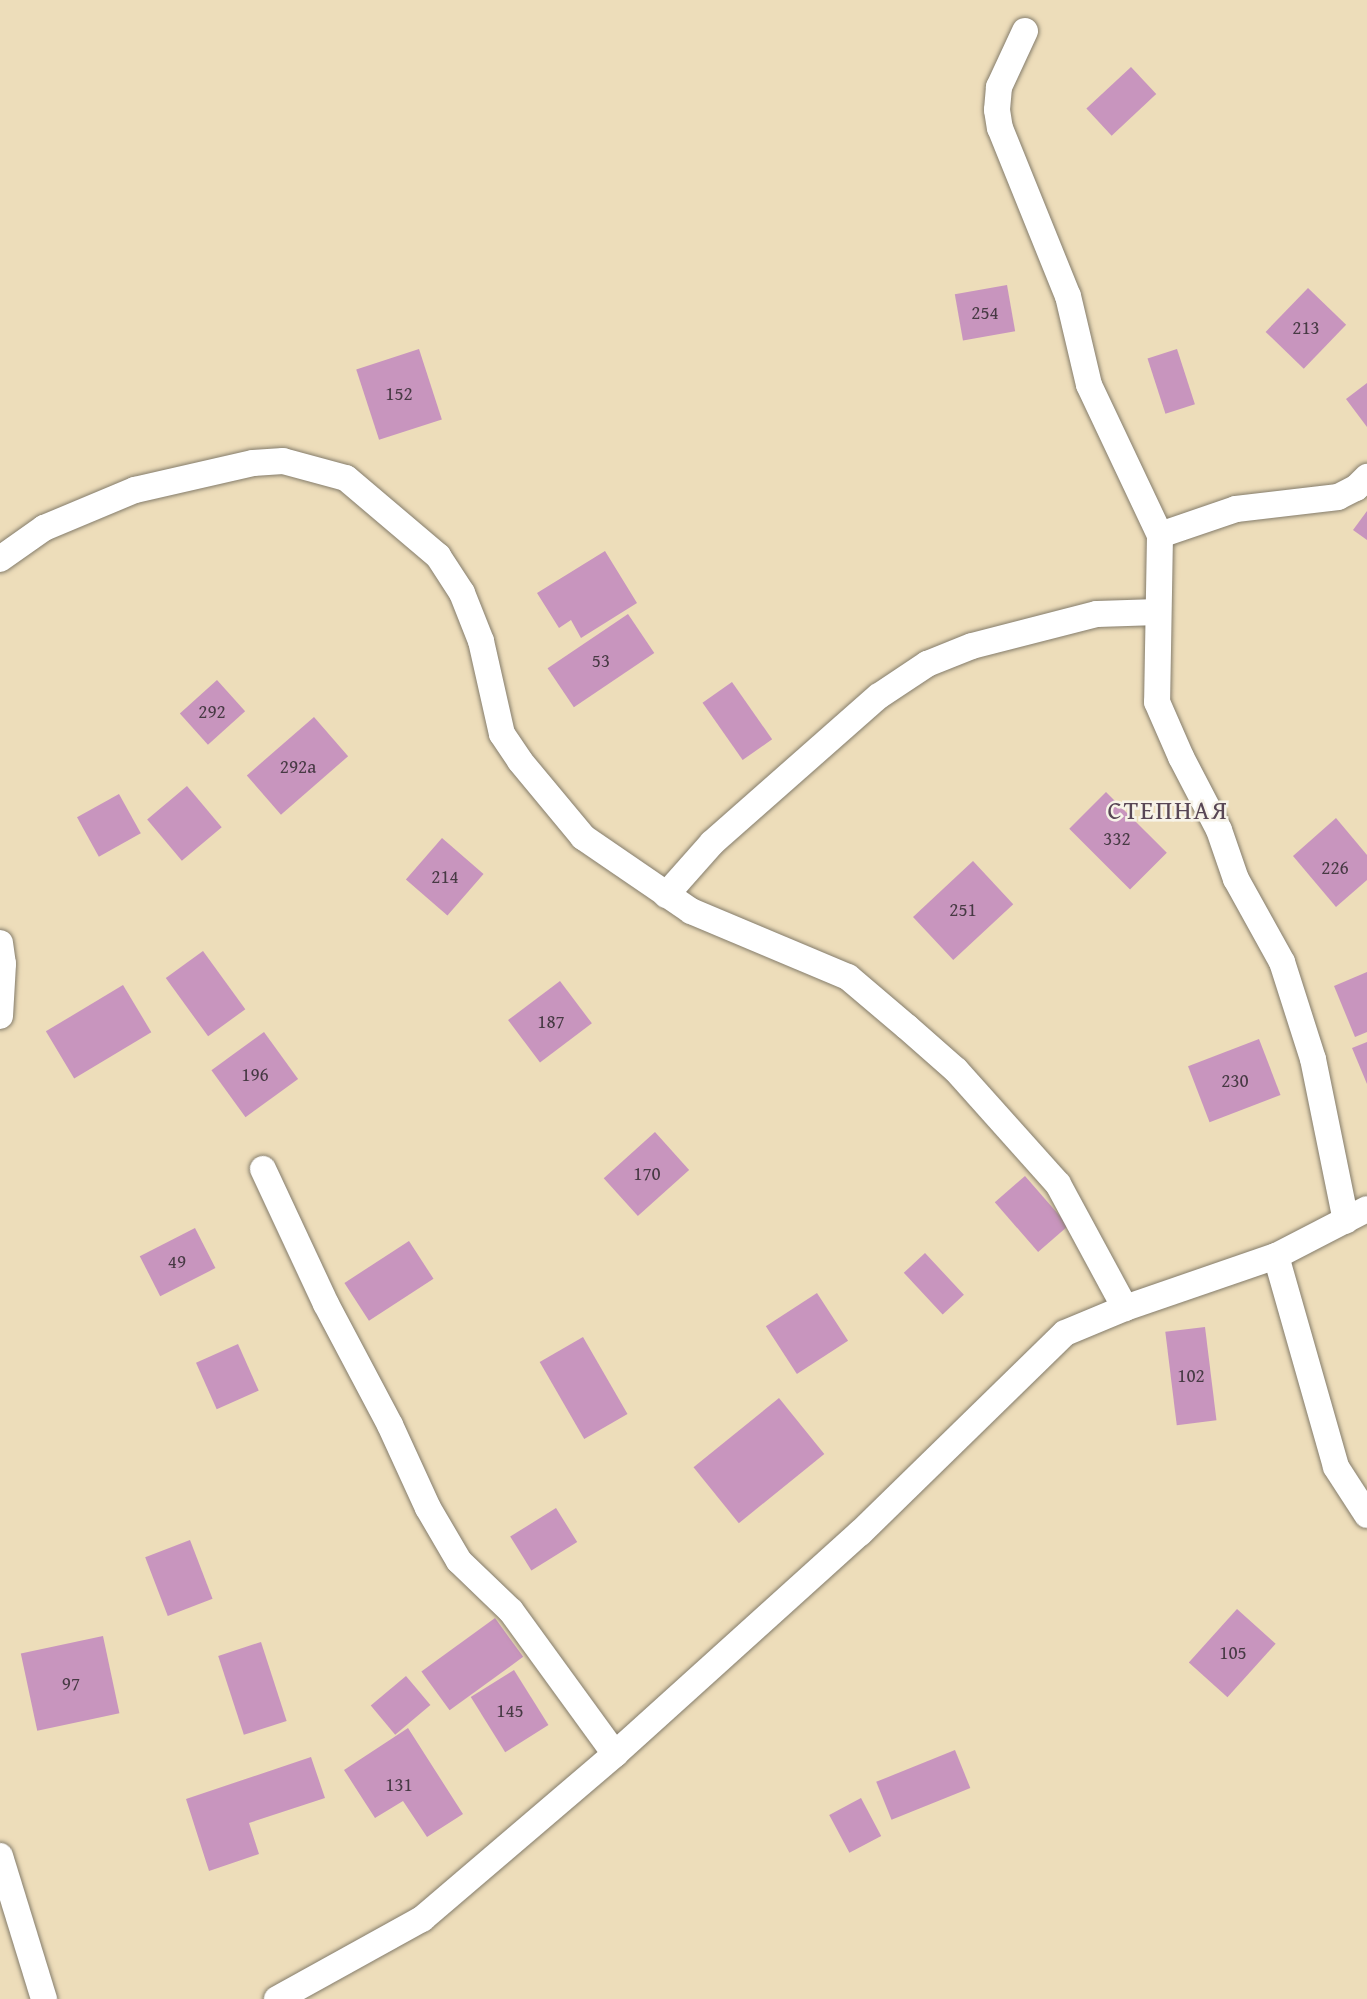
<!DOCTYPE html>
<html>
<head>
<meta charset="utf-8">
<style>
	body { margin:0 }
	#map { position:relative; width:1367px; height:1999px; overflow:hidden; background:#edddba; font-family:"Gentium Book Plus",serif }
	div>[style] { position:absolute }
	.building>* { inset:0; background:#c895be; transform-origin:0 0 }
	.roads { filter:drop-shadow(0 0 2px #847c6b) drop-shadow(0 0 2px #847c6b) }
	.minor>* { height:26px; margin:-13px; padding:0 13px; transform-origin:13px; border-radius:13px; background:#fff }
	span { translate:-50% -50%; white-space:nowrap; text-align:center; line-height:1.15; -webkit-text-stroke:5px #f7f3e8; paint-order:stroke }
	.number-label { font-size:19px; color:#473a44 }
	.number-label span { -webkit-text-stroke-width:0 }
	.quarter-label { font-size:26px; color:#584655; letter-spacing:2px }
</style>
</head>
<body>
<div id="map">
	<div class="building">
		<i style="left:1131px;top:67px;width:37px;height:61px;rotate:47deg"></i>
		<i style="left:1007px;top:285px;width:47px;height:53px;rotate:80deg"></i>
		<i style="left:1308px;top:288px;width:53px;height:61px;rotate:44deg"></i>
		<i style="left:419px;top:349px;width:74px;height:66px;rotate:72deg"></i>
		<i style="left:1177px;top:349px;width:58px;height:31px;rotate:72deg"></i>
		<i style="clip-path:polygon(1367px 383px,1367px 427px,1346px 399px)"></i>
		<i style="clip-path:polygon(1367px 511px,1367px 540px,1353px 530px)"></i>
		<i style="clip-path:polygon(605px 551px,637px 603px,581px 638px,571px 620px,559px 628px,537px 593px)"></i>
		<i style="left:628px;top:614px;width:47px;height:97px;rotate:56deg"></i>
		<i style="left:217px;top:680px;width:42px;height:50px;rotate:48deg"></i>
		<i style="left:732px;top:682px;width:70px;height:36px;rotate:55deg"></i>
		<i style="left:314px;top:717px;width:52px;height:89px;rotate:49deg"></i>
		<i style="left:187px;top:786px;width:54px;height:52px;rotate:50deg"></i>
		<i style="left:1106px;top:792px;width:86px;height:52px;rotate:45deg"></i>
		<i style="left:119px;top:794px;width:45px;height:48px;rotate:61deg"></i>
		<i style="clip-path:polygon(1336px 818px,1367px 855px,1367px 880px,1336px 907px,1293px 856px)"></i>
		<i style="left:442px;top:838px;width:55px;height:55px;rotate:41deg"></i>
		<i style="left:973px;top:861px;width:59px;height:82px;rotate:47deg"></i>
		<i style="left:203px;top:951px;width:72px;height:46px;rotate:54deg"></i>
		<i style="clip-path:polygon(1367px 972px,1367px 1032px,1355px 1037px,1334px 986px)"></i>
		<i style="left:560px;top:981px;width:53px;height:65px;rotate:53deg"></i>
		<i style="left:123px;top:985px;width:55px;height:90px;rotate:59deg"></i>
		<i style="left:264px;top:1032px;width:58px;height:65px;rotate:54deg"></i>
		<i style="left:1259px;top:1039px;width:60px;height:76px;rotate:69deg"></i>
		<i style="clip-path:polygon(1367px 1042px,1367px 1084px,1352px 1048px)"></i>
		<i style="left:655px;top:1132px;width:51px;height:69px;rotate:48deg"></i>
		<i style="left:1025px;top:1176px;width:66px;height:40px;rotate:49deg"></i>
		<i style="left:195px;top:1228px;width:45px;height:62px;rotate:63deg"></i>
		<i style="left:409px;top:1241px;width:45px;height:77px;rotate:57deg"></i>
		<i style="left:925px;top:1253px;width:57px;height:29px;rotate:47deg"></i>
		<i style="left:817px;top:1293px;width:57px;height:61px;rotate:57deg"></i>
		<i style="left:1205px;top:1327px;width:94px;height:40px;rotate:83deg"></i>
		<i style="left:583px;top:1337px;width:89px;height:50px;rotate:60deg"></i>
		<i style="left:238px;top:1344px;width:51px;height:46px;rotate:66deg"></i>
		<i style="left:779px;top:1398px;width:72px;height:110px;rotate:51deg"></i>
		<i style="left:556px;top:1508px;width:40px;height:54px;rotate:58deg"></i>
		<i style="left:190px;top:1540px;width:63px;height:48px;rotate:69deg"></i>
		<i style="left:1237px;top:1609px;width:52px;height:72px;rotate:42deg"></i>
		<i style="left:495px;top:1618px;width:48px;height:91px;rotate:54deg"></i>
		<i style="left:103px;top:1636px;width:79px;height:84px;rotate:78deg"></i>
		<i style="left:261px;top:1642px;width:83px;height:45px;rotate:72deg"></i>
		<i style="left:514px;top:1670px;width:65px;height:51px;rotate:58deg"></i>
		<i style="left:406px;top:1676px;width:38px;height:46px;rotate:50deg"></i>
		<i style="clip-path:polygon(408px 1728px,463px 1814px,427px 1837px,403px 1801px,375px 1818px,344px 1770px)"></i>
		<i style="left:955px;top:1750px;width:41px;height:85px;rotate:68deg"></i>
		<i style="clip-path:polygon(311px 1757px,325px 1798px,249px 1823px,259px 1854px,209px 1871px,186px 1799px)"></i>
		<i style="left:861px;top:1798px;width:43px;height:36px;rotate:62deg"></i>
	</div>
	<div class="roads">
		<div class="minor">
			<i style="left:1025px;top:31px;width:62px;rotate:114.9deg"></i>
			<i style="left:999px;top:87px;width:23px;rotate:95deg"></i>
			<i style="left:997px;top:110px;width:18px;rotate:81deg"></i>
			<i style="left:1000px;top:128px;width:181px;rotate:68deg"></i>
			<i style="left:1068px;top:296px;width:91px;rotate:76.7deg"></i>
			<i style="left:1089px;top:385px;width:166px;rotate:64.7deg"></i>
			<i style="left:1160px;top:535px;width:167px;rotate:91deg"></i>
			<i style="left:1157px;top:702px;width:60px;rotate:66.4deg"></i>
			<i style="left:1181px;top:757px;width:82px;rotate:62.5deg"></i>
			<i style="left:1219px;top:830px;width:52px;rotate:70.9deg"></i>
			<i style="left:1236px;top:879px;width:95px;rotate:61deg"></i>
			<i style="left:1282px;top:962px;width:102px;rotate:72.3deg"></i>
			<i style="left:1313px;top:1059px;width:165px;rotate:78.5deg"></i>
			<i style="left:1160px;top:535px;width:80px;rotate:-18.9deg"></i>
			<i style="left:1236px;top:509px;width:103px;rotate:-6.7deg"></i>
			<i style="left:1338px;top:497px;width:20px;rotate:-27deg"></i>
			<i style="left:1356px;top:488px;width:16px;rotate:-45deg"></i>
			<i style="left:0;top:559px;width:54px;rotate:-35.2deg"></i>
			<i style="left:44px;top:528px;width:99px;rotate:-22.7deg"></i>
			<i style="left:135px;top:490px;width:121px;rotate:-12.9deg"></i>
			<i style="left:253px;top:463px;width:30px;rotate:-4deg"></i>
			<i style="left:283px;top:461px;width:65px;rotate:15.1deg"></i>
			<i style="left:346px;top:478px;width:121px;rotate:40.3deg"></i>
			<i style="left:438px;top:556px;width:44px;rotate:57deg"></i>
			<i style="left:462px;top:593px;width:52px;rotate:68.4deg"></i>
			<i style="left:481px;top:641px;width:95px;rotate:77.3deg"></i>
			<i style="left:502px;top:734px;width:32px;rotate:56deg"></i>
			<i style="left:520px;top:761px;width:99px;rotate:50.3deg"></i>
			<i style="left:583px;top:837px;width:131px;rotate:34.4deg"></i>
			<i style="left:691px;top:911px;width:170px;rotate:22.8deg"></i>
			<i style="left:848px;top:977px;width:77px;rotate:40.3deg"></i>
			<i style="left:907px;top:1027px;width:65px;rotate:41.3deg"></i>
			<i style="left:956px;top:1070px;width:153px;rotate:48.2deg"></i>
			<i style="left:1058px;top:1184px;width:141px;rotate:61.6deg"></i>
			<i style="left:666px;top:895px;width:69px;rotate:-48.5deg"></i>
			<i style="left:712px;top:843px;width:222px;rotate:-41.4deg"></i>
			<i style="left:879px;top:696px;width:58px;rotate:-33.7deg"></i>
			<i style="left:927px;top:664px;width:48px;rotate:-21.8deg"></i>
			<i style="left:972px;top:646px;width:129px;rotate:-14.4deg"></i>
			<i style="left:1097px;top:614px;width:61px;rotate:-1.9deg"></i>
			<i style="left:0;top:943px;width:21px;rotate:82deg"></i>
			<i style="left:3px;top:964px;width:52px;rotate:93.3deg"></i>
			<i style="left:263px;top:1169px;width:149px;rotate:65deg"></i>
			<i style="left:326px;top:1304px;width:137px;rotate:62.1deg"></i>
			<i style="left:390px;top:1425px;width:91px;rotate:65.4deg"></i>
			<i style="left:428px;top:1508px;width:61px;rotate:59.7deg"></i>
			<i style="left:459px;top:1561px;width:72px;rotate:43.9deg"></i>
			<i style="left:511px;top:1611px;width:177px;rotate:54deg"></i>
			<i style="left:1276px;top:1256px;width:219px;rotate:74.1deg"></i>
			<i style="left:1336px;top:1467px;width:57px;rotate:57.1deg"></i>
			<i style="left:0;top:1856px;width:150px;rotate:72.9deg"></i>
			<i style="left:277px;top:1999px;width:166px;rotate:-28.9deg"></i>
			<i style="left:422px;top:1919px;width:254px;rotate:-40.5deg"></i>
			<i style="left:615px;top:1754px;width:330px;rotate:-42.1deg"></i>
			<i style="left:860px;top:1533px;width:286px;rotate:-44.3deg"></i>
			<i style="left:1065px;top:1333px;width:65px;rotate:-22.6deg"></i>
			<i style="left:1125px;top:1308px;width:160px;rotate:-19deg"></i>
			<i style="left:1276px;top:1256px;width:102px;rotate:-27.3deg"></i>
		</div>
	</div>
	<div class="number-label">
		<span style="left:985px;top:313px">254</span>
		<span style="left:1306px;top:328px">213</span>
		<span style="left:399px;top:394px">152</span>
		<span style="left:601px;top:661px">53</span>
		<span style="left:212px;top:712px">292</span>
		<span style="left:298px;top:767px">292а</span>
		<span style="left:1117px;top:839px">332</span>
		<span style="left:1335px;top:868px">226</span>
		<span style="left:445px;top:877px">214</span>
		<span style="left:963px;top:910px">251</span>
		<span style="left:551px;top:1022px">187</span>
		<span style="left:255px;top:1075px">196</span>
		<span style="left:1235px;top:1081px">230</span>
		<span style="left:647px;top:1174px">170</span>
		<span style="left:177px;top:1262px">49</span>
		<span style="left:1191px;top:1376px">102</span>
		<span style="left:1233px;top:1653px">105</span>
		<span style="left:71px;top:1684px">97</span>
		<span style="left:510px;top:1711px">145</span>
		<span style="left:399px;top:1785px">131</span>
	</div>
	<div class="quarter-label">
		<span style="left:1168px;top:810px">СТЕПНАЯ</span>
	</div>
</div>
</body>
</html>
